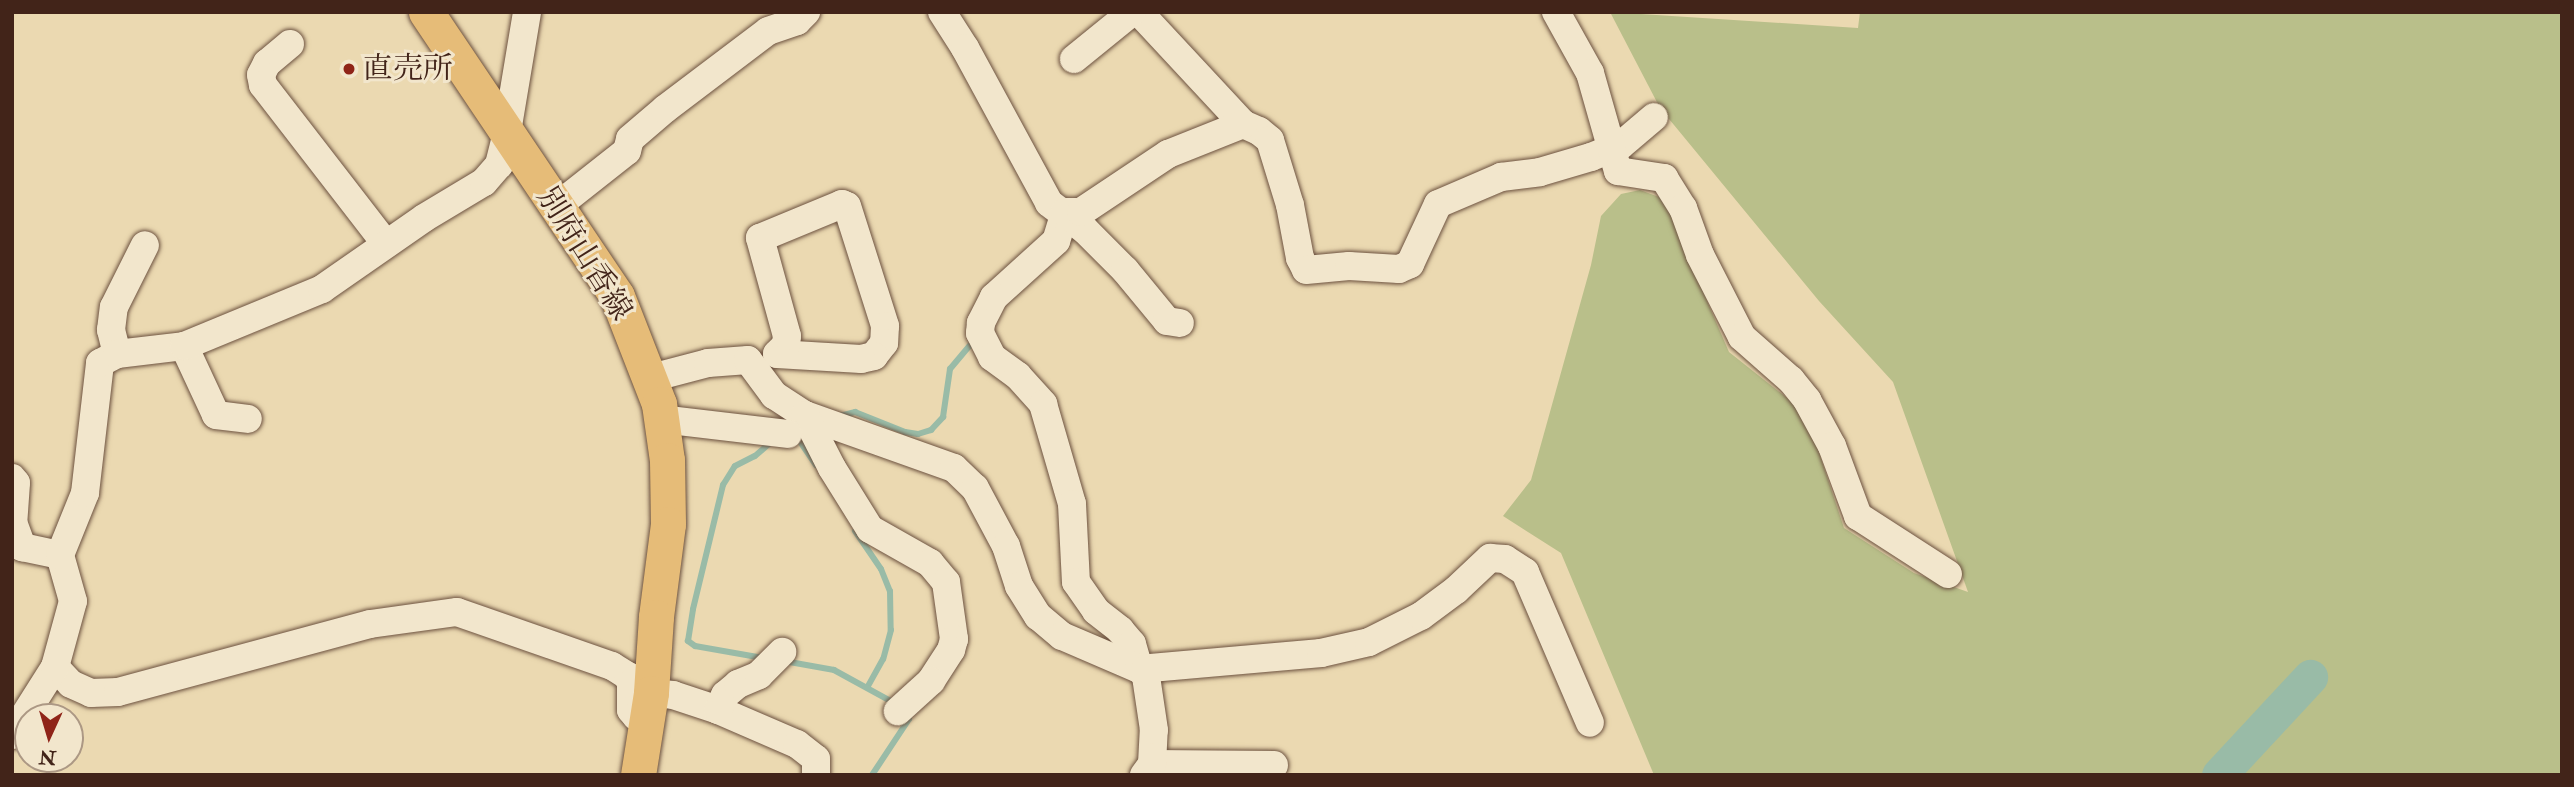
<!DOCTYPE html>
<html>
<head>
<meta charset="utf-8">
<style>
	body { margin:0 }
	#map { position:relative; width:2574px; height:787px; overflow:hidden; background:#ebd9b1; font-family:"IM FELL Double Pica","Noto Serif JP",serif }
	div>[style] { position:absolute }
	.green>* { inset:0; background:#b9bf8a }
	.stream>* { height:6px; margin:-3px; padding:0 3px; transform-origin:3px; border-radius:3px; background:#99bba7 }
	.river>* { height:35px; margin:-17.5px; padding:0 17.5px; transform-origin:17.5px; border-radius:17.5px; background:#99bba7 }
	.roads { filter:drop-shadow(0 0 2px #6c513f) drop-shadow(0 0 2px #6c513f) }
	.minor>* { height:28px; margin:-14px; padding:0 14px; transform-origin:14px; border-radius:14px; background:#f2e6cc }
	.major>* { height:35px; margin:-17.5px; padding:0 17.5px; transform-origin:17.5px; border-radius:17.5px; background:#e6bc78 }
	.dots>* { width:19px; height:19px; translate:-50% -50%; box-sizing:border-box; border:4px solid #f2e6cc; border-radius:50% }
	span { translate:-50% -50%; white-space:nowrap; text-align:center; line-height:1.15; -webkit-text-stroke:6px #f2e6cc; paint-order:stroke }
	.poi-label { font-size:30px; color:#422419 }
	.left { translate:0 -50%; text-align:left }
	.street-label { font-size:30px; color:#422419 }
	.frame { position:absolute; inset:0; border:14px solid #422419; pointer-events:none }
	.north { position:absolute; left:14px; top:703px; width:70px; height:70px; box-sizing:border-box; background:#f2e6cc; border:2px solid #ac9884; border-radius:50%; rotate:184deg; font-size:19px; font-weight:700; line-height:28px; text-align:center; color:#422419 }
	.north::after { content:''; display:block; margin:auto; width:24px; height:32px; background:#8f2418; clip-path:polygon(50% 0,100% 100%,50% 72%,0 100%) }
</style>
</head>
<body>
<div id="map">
	<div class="green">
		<i style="clip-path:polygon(1610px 12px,1858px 28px,1860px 12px,2562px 12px,2562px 775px,1654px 775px,1561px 553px,1503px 516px,1531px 480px,1591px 265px,1601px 216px,1621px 194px,1640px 190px,1659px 197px,1675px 218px,1688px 257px,1729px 352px,1806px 413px,1844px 528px,1914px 573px,1968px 592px,1893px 382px,1819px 301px,1660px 108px)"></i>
	</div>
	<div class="stream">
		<i style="left:836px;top:417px;width:20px;rotate:-15deg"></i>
		<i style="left:855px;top:412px;width:54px;rotate:21.8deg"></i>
		<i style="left:905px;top:432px;width:13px;rotate:9deg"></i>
		<i style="left:918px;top:434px;width:14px;rotate:-17deg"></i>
		<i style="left:931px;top:430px;width:18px;rotate:-47deg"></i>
		<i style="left:943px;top:417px;width:49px;rotate:-81.7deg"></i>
		<i style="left:950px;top:369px;width:30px;rotate:-50deg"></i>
		<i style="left:801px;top:443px;width:27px;rotate:56deg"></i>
		<i style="left:855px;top:531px;width:46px;rotate:55.6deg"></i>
		<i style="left:881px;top:569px;width:24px;rotate:68deg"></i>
		<i style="left:890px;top:591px;width:39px;rotate:89deg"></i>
		<i style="left:891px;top:630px;width:30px;rotate:105deg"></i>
		<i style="left:883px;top:659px;width:31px;rotate:119deg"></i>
		<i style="left:763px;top:658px;width:69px;rotate:-170deg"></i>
		<i style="left:695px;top:646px;width:9px;rotate:-144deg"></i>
		<i style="left:688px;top:641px;width:32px;rotate:-81deg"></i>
		<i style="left:693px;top:609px;width:128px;rotate:-76.4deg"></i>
		<i style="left:723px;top:485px;width:22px;rotate:-58deg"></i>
		<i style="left:735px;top:466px;width:22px;rotate:-27deg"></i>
		<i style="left:755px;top:456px;width:21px;rotate:-41deg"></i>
		<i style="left:784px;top:661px;width:51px;rotate:10.2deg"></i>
		<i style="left:834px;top:670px;width:71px;rotate:28.7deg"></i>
		<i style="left:872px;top:775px;width:67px;rotate:-56.5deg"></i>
		<i style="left:909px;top:719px;width:5px;rotate:-127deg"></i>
	</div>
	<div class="river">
		<i style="left:2219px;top:775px;width:134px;rotate:-47.1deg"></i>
	</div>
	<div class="roads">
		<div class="minor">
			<i style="left:942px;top:12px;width:43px;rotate:57.4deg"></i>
			<i style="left:965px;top:48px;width:176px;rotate:61.5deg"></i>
			<i style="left:1049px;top:203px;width:45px;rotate:36.9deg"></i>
			<i style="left:1085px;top:230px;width:57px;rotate:45deg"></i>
			<i style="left:1125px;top:270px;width:66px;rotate:50.5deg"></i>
			<i style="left:1167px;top:321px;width:13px;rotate:9deg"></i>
			<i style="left:1139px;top:12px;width:153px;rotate:47.1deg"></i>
			<i style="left:1243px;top:124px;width:17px;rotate:24deg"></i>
			<i style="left:1259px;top:131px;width:14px;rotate:39deg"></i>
			<i style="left:1270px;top:140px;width:68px;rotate:72.9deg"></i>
			<i style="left:1290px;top:205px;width:54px;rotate:79.3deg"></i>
			<i style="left:1300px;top:258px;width:13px;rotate:63deg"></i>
			<i style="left:1306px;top:270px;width:43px;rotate:-5.3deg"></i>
			<i style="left:1349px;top:266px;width:50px;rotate:3.4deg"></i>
			<i style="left:1399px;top:269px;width:12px;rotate:-24deg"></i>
			<i style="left:1410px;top:264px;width:66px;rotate:-65deg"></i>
			<i style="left:1438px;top:204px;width:69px;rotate:-23.2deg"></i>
			<i style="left:1501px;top:177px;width:39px;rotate:-7deg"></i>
			<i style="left:1540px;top:172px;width:53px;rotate:-16.4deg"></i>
			<i style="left:1591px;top:157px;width:32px;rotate:-22deg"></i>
			<i style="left:1621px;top:145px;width:43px;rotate:-40.3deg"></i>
			<i style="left:1556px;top:12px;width:70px;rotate:60.9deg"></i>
			<i style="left:1590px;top:73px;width:102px;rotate:74.1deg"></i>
			<i style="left:1618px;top:171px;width:47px;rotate:8.7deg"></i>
			<i style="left:1664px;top:178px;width:36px;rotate:58deg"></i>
			<i style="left:1683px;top:208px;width:50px;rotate:70.1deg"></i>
			<i style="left:1700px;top:255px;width:92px;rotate:62.9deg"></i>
			<i style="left:1742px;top:337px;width:65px;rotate:41.3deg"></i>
			<i style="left:1791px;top:380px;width:26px;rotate:51deg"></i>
			<i style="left:1807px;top:400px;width:52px;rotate:61.5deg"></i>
			<i style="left:1832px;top:446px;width:75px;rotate:69.6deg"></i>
			<i style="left:1858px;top:516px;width:107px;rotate:32.8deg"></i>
			<i style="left:290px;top:44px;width:30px;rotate:140deg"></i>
			<i style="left:267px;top:63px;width:13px;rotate:117deg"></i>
			<i style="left:261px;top:75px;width:10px;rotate:79deg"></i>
			<i style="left:263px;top:85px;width:201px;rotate:52.3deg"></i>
			<i style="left:1074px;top:59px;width:75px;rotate:-39deg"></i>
			<i style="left:842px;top:204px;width:5px;rotate:22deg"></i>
			<i style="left:847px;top:206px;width:126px;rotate:72.4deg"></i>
			<i style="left:885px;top:326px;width:17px;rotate:93deg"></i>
			<i style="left:884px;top:343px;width:16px;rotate:128deg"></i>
			<i style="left:874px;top:356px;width:13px;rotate:167deg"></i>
			<i style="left:861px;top:359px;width:84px;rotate:-176.6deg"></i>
			<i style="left:777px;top:354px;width:13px;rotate:-45deg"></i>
			<i style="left:786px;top:345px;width:9px;rotate:-84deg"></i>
			<i style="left:787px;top:336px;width:102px;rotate:-105.4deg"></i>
			<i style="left:760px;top:238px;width:89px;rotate:-22.5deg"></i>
			<i style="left:556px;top:207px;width:90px;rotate:-38.3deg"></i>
			<i style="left:627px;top:151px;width:12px;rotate:-76deg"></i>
			<i style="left:630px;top:139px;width:46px;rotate:-40.6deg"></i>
			<i style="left:665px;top:109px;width:129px;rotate:-37.1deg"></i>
			<i style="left:768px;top:31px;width:31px;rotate:-19deg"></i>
			<i style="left:797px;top:21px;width:13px;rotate:-45deg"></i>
			<i style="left:1065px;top:212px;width:30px;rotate:107deg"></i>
			<i style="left:1056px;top:241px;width:84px;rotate:137.9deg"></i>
			<i style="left:994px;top:297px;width:29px;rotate:117deg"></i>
			<i style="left:981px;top:323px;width:10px;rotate:96deg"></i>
			<i style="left:980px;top:333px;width:27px;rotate:63deg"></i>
			<i style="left:992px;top:357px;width:32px;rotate:36deg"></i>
			<i style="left:1018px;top:376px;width:38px;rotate:48deg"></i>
			<i style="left:1043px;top:404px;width:104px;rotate:73.8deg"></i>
			<i style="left:1072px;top:504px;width:78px;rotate:87.1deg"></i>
			<i style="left:1076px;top:582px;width:35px;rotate:55deg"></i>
			<i style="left:1096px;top:611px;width:31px;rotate:38deg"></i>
			<i style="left:1120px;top:630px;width:18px;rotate:49deg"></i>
			<i style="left:1132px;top:644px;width:26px;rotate:74deg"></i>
			<i style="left:1065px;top:212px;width:16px"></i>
			<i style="left:1081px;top:212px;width:105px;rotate:-33.7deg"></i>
			<i style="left:1168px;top:154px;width:81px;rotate:-21.8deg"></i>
			<i style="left:184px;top:346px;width:76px;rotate:65.1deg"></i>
			<i style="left:216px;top:415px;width:32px;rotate:7deg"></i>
			<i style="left:117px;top:354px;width:25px;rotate:-104deg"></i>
			<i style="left:111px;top:330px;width:23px;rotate:-83deg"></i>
			<i style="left:114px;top:307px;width:69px;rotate:-63.4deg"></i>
			<i style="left:651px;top:378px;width:59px;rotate:-14.7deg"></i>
			<i style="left:708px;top:363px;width:40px;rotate:-4.3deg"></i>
			<i style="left:748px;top:360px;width:44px;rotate:53.4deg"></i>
			<i style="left:774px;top:395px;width:37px;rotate:33deg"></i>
			<i style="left:805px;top:415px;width:158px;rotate:19.6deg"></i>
			<i style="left:954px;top:468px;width:29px;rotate:44deg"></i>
			<i style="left:975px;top:488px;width:66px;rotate:61.9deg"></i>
			<i style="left:1006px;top:546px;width:42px;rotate:72deg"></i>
			<i style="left:1019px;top:586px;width:36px;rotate:58deg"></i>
			<i style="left:1038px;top:616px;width:31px;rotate:40deg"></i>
			<i style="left:1062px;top:636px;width:84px;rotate:23.2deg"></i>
			<i style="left:1139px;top:669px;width:183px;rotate:-5deg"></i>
			<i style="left:1321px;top:653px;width:49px;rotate:-12.9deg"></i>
			<i style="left:1369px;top:642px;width:58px;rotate:-26.6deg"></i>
			<i style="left:1421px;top:616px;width:44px;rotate:-36.6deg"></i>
			<i style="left:1456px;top:590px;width:47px;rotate:-43.3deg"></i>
			<i style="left:1490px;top:558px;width:15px;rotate:4deg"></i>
			<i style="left:1505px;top:559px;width:24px;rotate:33deg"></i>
			<i style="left:1525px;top:572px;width:164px;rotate:66.7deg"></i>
			<i style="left:805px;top:415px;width:59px;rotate:63deg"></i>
			<i style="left:832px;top:468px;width:72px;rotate:58.1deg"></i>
			<i style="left:870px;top:529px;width:69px;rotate:29.5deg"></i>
			<i style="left:930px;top:563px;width:25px;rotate:50deg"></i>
			<i style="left:946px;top:582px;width:58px;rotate:82deg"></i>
			<i style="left:954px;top:639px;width:11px;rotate:105deg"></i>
			<i style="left:951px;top:650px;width:37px;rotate:123deg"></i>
			<i style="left:931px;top:681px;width:45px;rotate:137.7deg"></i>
			<i style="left:661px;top:419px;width:128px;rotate:6.7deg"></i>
			<i style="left:12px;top:478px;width:6px;rotate:51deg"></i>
			<i style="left:16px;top:483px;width:39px;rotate:94deg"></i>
			<i style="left:13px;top:522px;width:27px;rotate:70deg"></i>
			<i style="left:22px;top:547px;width:39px;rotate:12deg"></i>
			<i style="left:55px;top:667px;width:23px;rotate:47deg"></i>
			<i style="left:71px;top:684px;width:22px;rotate:24deg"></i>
			<i style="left:91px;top:693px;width:27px;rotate:-2deg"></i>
			<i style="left:118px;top:692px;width:261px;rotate:-15.1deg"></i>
			<i style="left:370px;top:624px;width:88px;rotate:-7.9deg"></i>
			<i style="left:457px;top:612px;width:164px;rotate:19.2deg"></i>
			<i style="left:612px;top:666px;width:19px;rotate:32deg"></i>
			<i style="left:628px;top:676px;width:9px;rotate:69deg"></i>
			<i style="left:631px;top:684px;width:26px;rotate:90deg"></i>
			<i style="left:631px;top:710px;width:8px;rotate:50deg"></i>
			<i style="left:636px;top:716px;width:12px;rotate:5deg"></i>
			<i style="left:651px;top:693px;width:22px;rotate:5deg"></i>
			<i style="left:673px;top:695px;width:47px;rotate:18.4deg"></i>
			<i style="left:718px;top:710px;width:86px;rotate:23.3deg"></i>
			<i style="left:797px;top:744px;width:24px;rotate:38deg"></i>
			<i style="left:816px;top:759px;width:16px;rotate:90deg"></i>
			<i style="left:718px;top:710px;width:17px;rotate:-65deg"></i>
			<i style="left:725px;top:695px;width:17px;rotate:-40deg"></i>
			<i style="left:738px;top:684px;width:23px;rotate:-23deg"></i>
			<i style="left:759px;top:675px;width:33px;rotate:-45deg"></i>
			<i style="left:12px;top:735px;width:80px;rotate:-57.7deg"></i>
			<i style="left:55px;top:667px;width:68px;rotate:-74.7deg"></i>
			<i style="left:73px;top:601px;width:48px;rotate:-105.8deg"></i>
			<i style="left:60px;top:555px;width:67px;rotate:-68deg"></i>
			<i style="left:85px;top:493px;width:131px;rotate:-83.4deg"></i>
			<i style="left:100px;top:363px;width:19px;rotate:-28deg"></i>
			<i style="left:117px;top:354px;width:67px;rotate:-6.8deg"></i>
			<i style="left:184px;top:346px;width:149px;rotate:-22.4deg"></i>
			<i style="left:322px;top:289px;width:124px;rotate:-34.8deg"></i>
			<i style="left:424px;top:218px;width:70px;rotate:-31deg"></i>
			<i style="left:484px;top:182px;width:23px;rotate:-49deg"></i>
			<i style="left:499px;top:165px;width:34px;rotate:-76deg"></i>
			<i style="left:507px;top:132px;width:122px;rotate:-80.5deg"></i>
			<i style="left:1152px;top:764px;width:122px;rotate:0.5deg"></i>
			<i style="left:1144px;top:775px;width:14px;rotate:-54deg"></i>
			<i style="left:1152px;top:764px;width:34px;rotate:-87deg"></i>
			<i style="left:1154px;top:730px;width:61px;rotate:-98.5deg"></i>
		</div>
		<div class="major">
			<i style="left:426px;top:12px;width:342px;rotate:56.1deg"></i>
			<i style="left:617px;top:296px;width:116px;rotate:68.7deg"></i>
			<i style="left:659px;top:404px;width:57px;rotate:81.9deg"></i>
			<i style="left:667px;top:460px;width:64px;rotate:89.1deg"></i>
			<i style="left:668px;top:524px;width:94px;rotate:97.4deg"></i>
			<i style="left:656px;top:617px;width:76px;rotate:93.8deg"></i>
			<i style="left:651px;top:693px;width:83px;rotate:99deg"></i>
		</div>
	</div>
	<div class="dots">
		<i style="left:349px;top:69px;background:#8f2418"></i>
	</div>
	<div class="poi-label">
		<span class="left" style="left:363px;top:69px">直売所</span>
	</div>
	<div class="street-label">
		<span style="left:584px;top:254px;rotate:58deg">別府山香線</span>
	</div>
	<div class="frame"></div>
	<div class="north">N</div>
</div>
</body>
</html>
